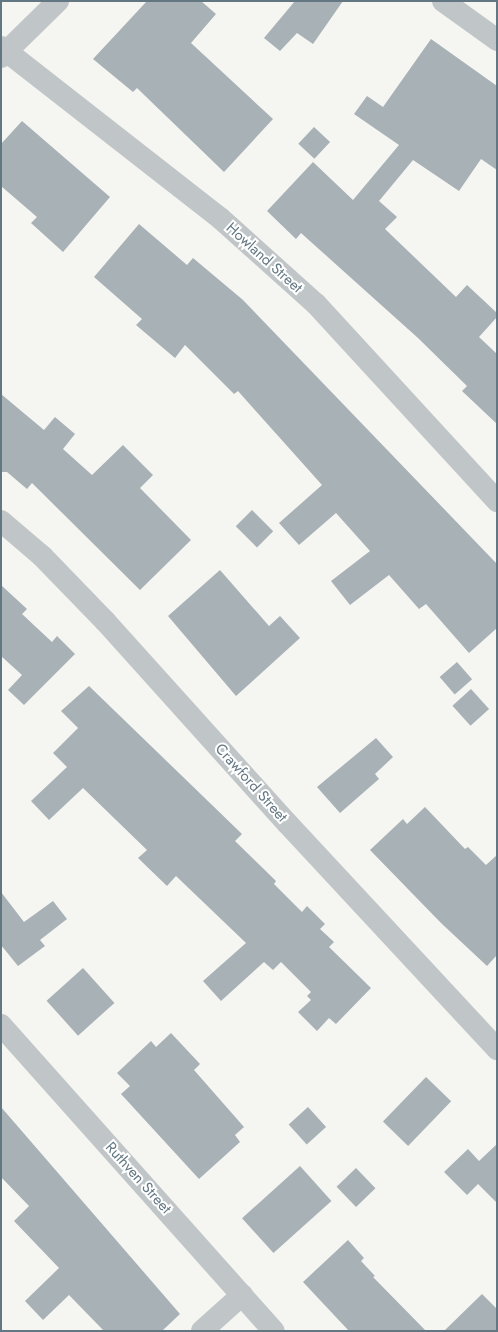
<!DOCTYPE html>
<html>
<head>
<meta charset="utf-8">
<style>
	body { margin:0 }
	#map { position:relative; width:498px; height:1332px; overflow:hidden; background:#f5f5f1; font-family:Jost,sans-serif }
	div>[style] { position:absolute }
	.building>* { inset:0; background:#a8b2b6; transform-origin:0 0 }
	.minor>* { height:22px; margin:-11px; padding:0 11px; transform-origin:11px; border-radius:11px; background:#c0c5c7 }
	.tertiary>* { height:22px; margin:-11px; padding:0 11px; transform-origin:11px; border-radius:11px; background:#c0c5c7 }
	span { translate:-50% -50%; white-space:nowrap; text-align:center; line-height:1.15; -webkit-text-stroke:4px #fff; paint-order:stroke }
	.street-label { font-size:15px; color:#637783 }
	.frame { position:absolute; inset:0; border:2px solid #637783; pointer-events:none }
</style>
</head>
<body>
<div id="map">
	<div class="building">
		<i style="clip-path:polygon(147px 1px,201px 1px,216px 14px,191px 43px,273px 119px,224px 172px,137px 88px,133px 92px,93px 59px)"></i>
		<i style="clip-path:polygon(295px 1px,343px 1px,313px 44px,297px 33px,280px 51px,264px 38px)"></i>
		<i style="clip-path:polygon(431px 39px,497px 86px,497px 170px,481px 159px,459px 191px,413px 160px,379px 201px,397px 217px,385px 229px,456px 297px,467px 285px,497px 313px,497px 317px,479px 337px,497px 354px,497px 424px,462px 391px,467px 386px,418px 338px,301px 233px,296px 239px,267px 211px,313px 162px,353px 200px,399px 145px,354px 114px,367px 96px,383px 107px)"></i>
		<i style="clip-path:polygon(22px 121px,110px 197px,63px 252px,31px 223px,37px 217px,1px 186px,1px 144px)"></i>
		<i style="left:314px;top:127px;width:22px;height:23px;rotate:43deg"></i>
		<i style="clip-path:polygon(139px 224px,187px 265px,193px 258px,243px 300px,497px 564px,497px 628px,469px 653px,426px 604px,419px 609px,389px 575px,350px 605px,331px 581px,370px 551px,336px 513px,299px 545px,279px 523px,322px 485px,238px 391px,234px 394px,185px 345px,175px 358px,136px 325px,142px 319px,94px 277px)"></i>
		<i style="clip-path:polygon(1px 394px,44px 430px,55px 417px,75px 434px,63px 449px,92px 475px,123px 445px,153px 475px,140px 488px,191px 540px,140px 590px,32px 483px,27px 489px,7px 472px,1px 472px)"></i>
		<i style="left:252px;top:510px;width:30px;height:23px;rotate:45deg"></i>
		<i style="clip-path:polygon(220px 570px,269px 626px,280px 616px,300px 638px,236px 696px,168px 616px)"></i>
		<i style="clip-path:polygon(1px 585px,27px 609px,22px 614px,52px 642px,57px 636px,75px 654px,24px 705px,8px 690px,22px 675px,1px 656px)"></i>
		<i style="left:457px;top:662px;width:23px;height:23px;rotate:49deg"></i>
		<i style="clip-path:polygon(89px 686px,242px 834px,235px 841px,276px 881px,274px 884px,302px 912px,307px 906px,325px 924px,320px 929px,334px 942px,329px 947px,371px 988px,336px 1024px,329px 1018px,317px 1031px,298px 1012px,311px 1000px,307px 996px,311px 992px,281px 962px,273px 970px,264px 962px,221px 1001px,203px 981px,246px 943px,176px 876px,167px 886px,138px 858px,147px 850px,83px 788px,49px 820px,31px 801px,67px 767px,53px 753px,78px 728px,61px 711px)"></i>
		<i style="left:471px;top:689px;width:27px;height:25px;rotate:48deg"></i>
		<i style="clip-path:polygon(376px 738px,393px 757px,375px 774px,379px 779px,340px 813px,317px 787px)"></i>
		<i style="clip-path:polygon(425px 807px,465px 849px,468px 847px,486px 865px,497px 855px,497px 955px,487px 966px,441px 923px,370px 850px,403px 819px,407px 824px)"></i>
		<i style="clip-path:polygon(1px 892px,24px 922px,53px 901px,67px 919px,40px 940px,45px 946px,18px 966px,1px 945px)"></i>
		<i style="left:83px;top:968px;width:47px;height:49px;rotate:48deg"></i>
		<i style="clip-path:polygon(171px 1033px,200px 1064px,194px 1070px,244px 1127px,235px 1135px,240px 1142px,199px 1179px,121px 1094px,130px 1086px,117px 1073px,151px 1041px,156px 1047px)"></i>
		<i style="left:426px;top:1077px;width:35px;height:62px;rotate:44deg"></i>
		<i style="clip-path:polygon(1px 1107px,180px 1314px,162px 1331px,104px 1331px,69px 1295px,43px 1320px,25px 1301px,59px 1268px,14px 1221px,29px 1206px,1px 1177px)"></i>
		<i style="left:308px;top:1107px;width:27px;height:26px;rotate:48deg"></i>
		<i style="clip-path:polygon(497px 1144px,497px 1203px,478px 1184px,467px 1195px,444px 1172px,468px 1149px,479px 1161px)"></i>
		<i style="left:300px;top:1166px;width:47px;height:78px;rotate:48deg"></i>
		<i style="left:356px;top:1168px;width:28px;height:27px;rotate:46deg"></i>
		<i style="clip-path:polygon(348px 1240px,364px 1258px,361px 1261px,375px 1276px,373px 1277px,426px 1331px,349px 1331px,303px 1282px)"></i>
		<i style="clip-path:polygon(482px 1294px,497px 1309px,497px 1331px,444px 1331px)"></i>
	</div>
	<div class="minor">
		<i style="left:443px;top:1px;width:67px;rotate:35.8deg"></i>
		<i style="left:1px;top:47px;width:278px;rotate:38deg"></i>
		<i style="left:220px;top:218px;width:129px;rotate:41.9deg"></i>
		<i style="left:316px;top:304px;width:268px;rotate:47.4deg"></i>
		<i style="left:1px;top:521px;width:54px;rotate:40.5deg"></i>
		<i style="left:42px;top:556px;width:91px;rotate:45.9deg"></i>
		<i style="left:105px;top:621px;width:272px;rotate:48deg"></i>
		<i style="left:287px;top:823px;width:309px;rotate:47.1deg"></i>
		<i style="left:1px;top:1025px;width:410px;rotate:48.3deg"></i>
		<i style="left:202px;top:1331px;width:54px;rotate:-42deg"></i>
	</div>
	<div class="tertiary">
		<i style="left:1px;top:57px;width:80px;rotate:-44.5deg"></i>
	</div>
	<div class="street-label">
		<span style="left:264px;top:258px;rotate:42deg">Howland Street</span>
		<span style="left:251px;top:783px;rotate:48deg">Crawford Street</span>
		<span style="left:138px;top:1178px;rotate:48deg">Ruthven Street</span>
	</div>
	<div class="frame"></div>
</div>
</body>
</html>
